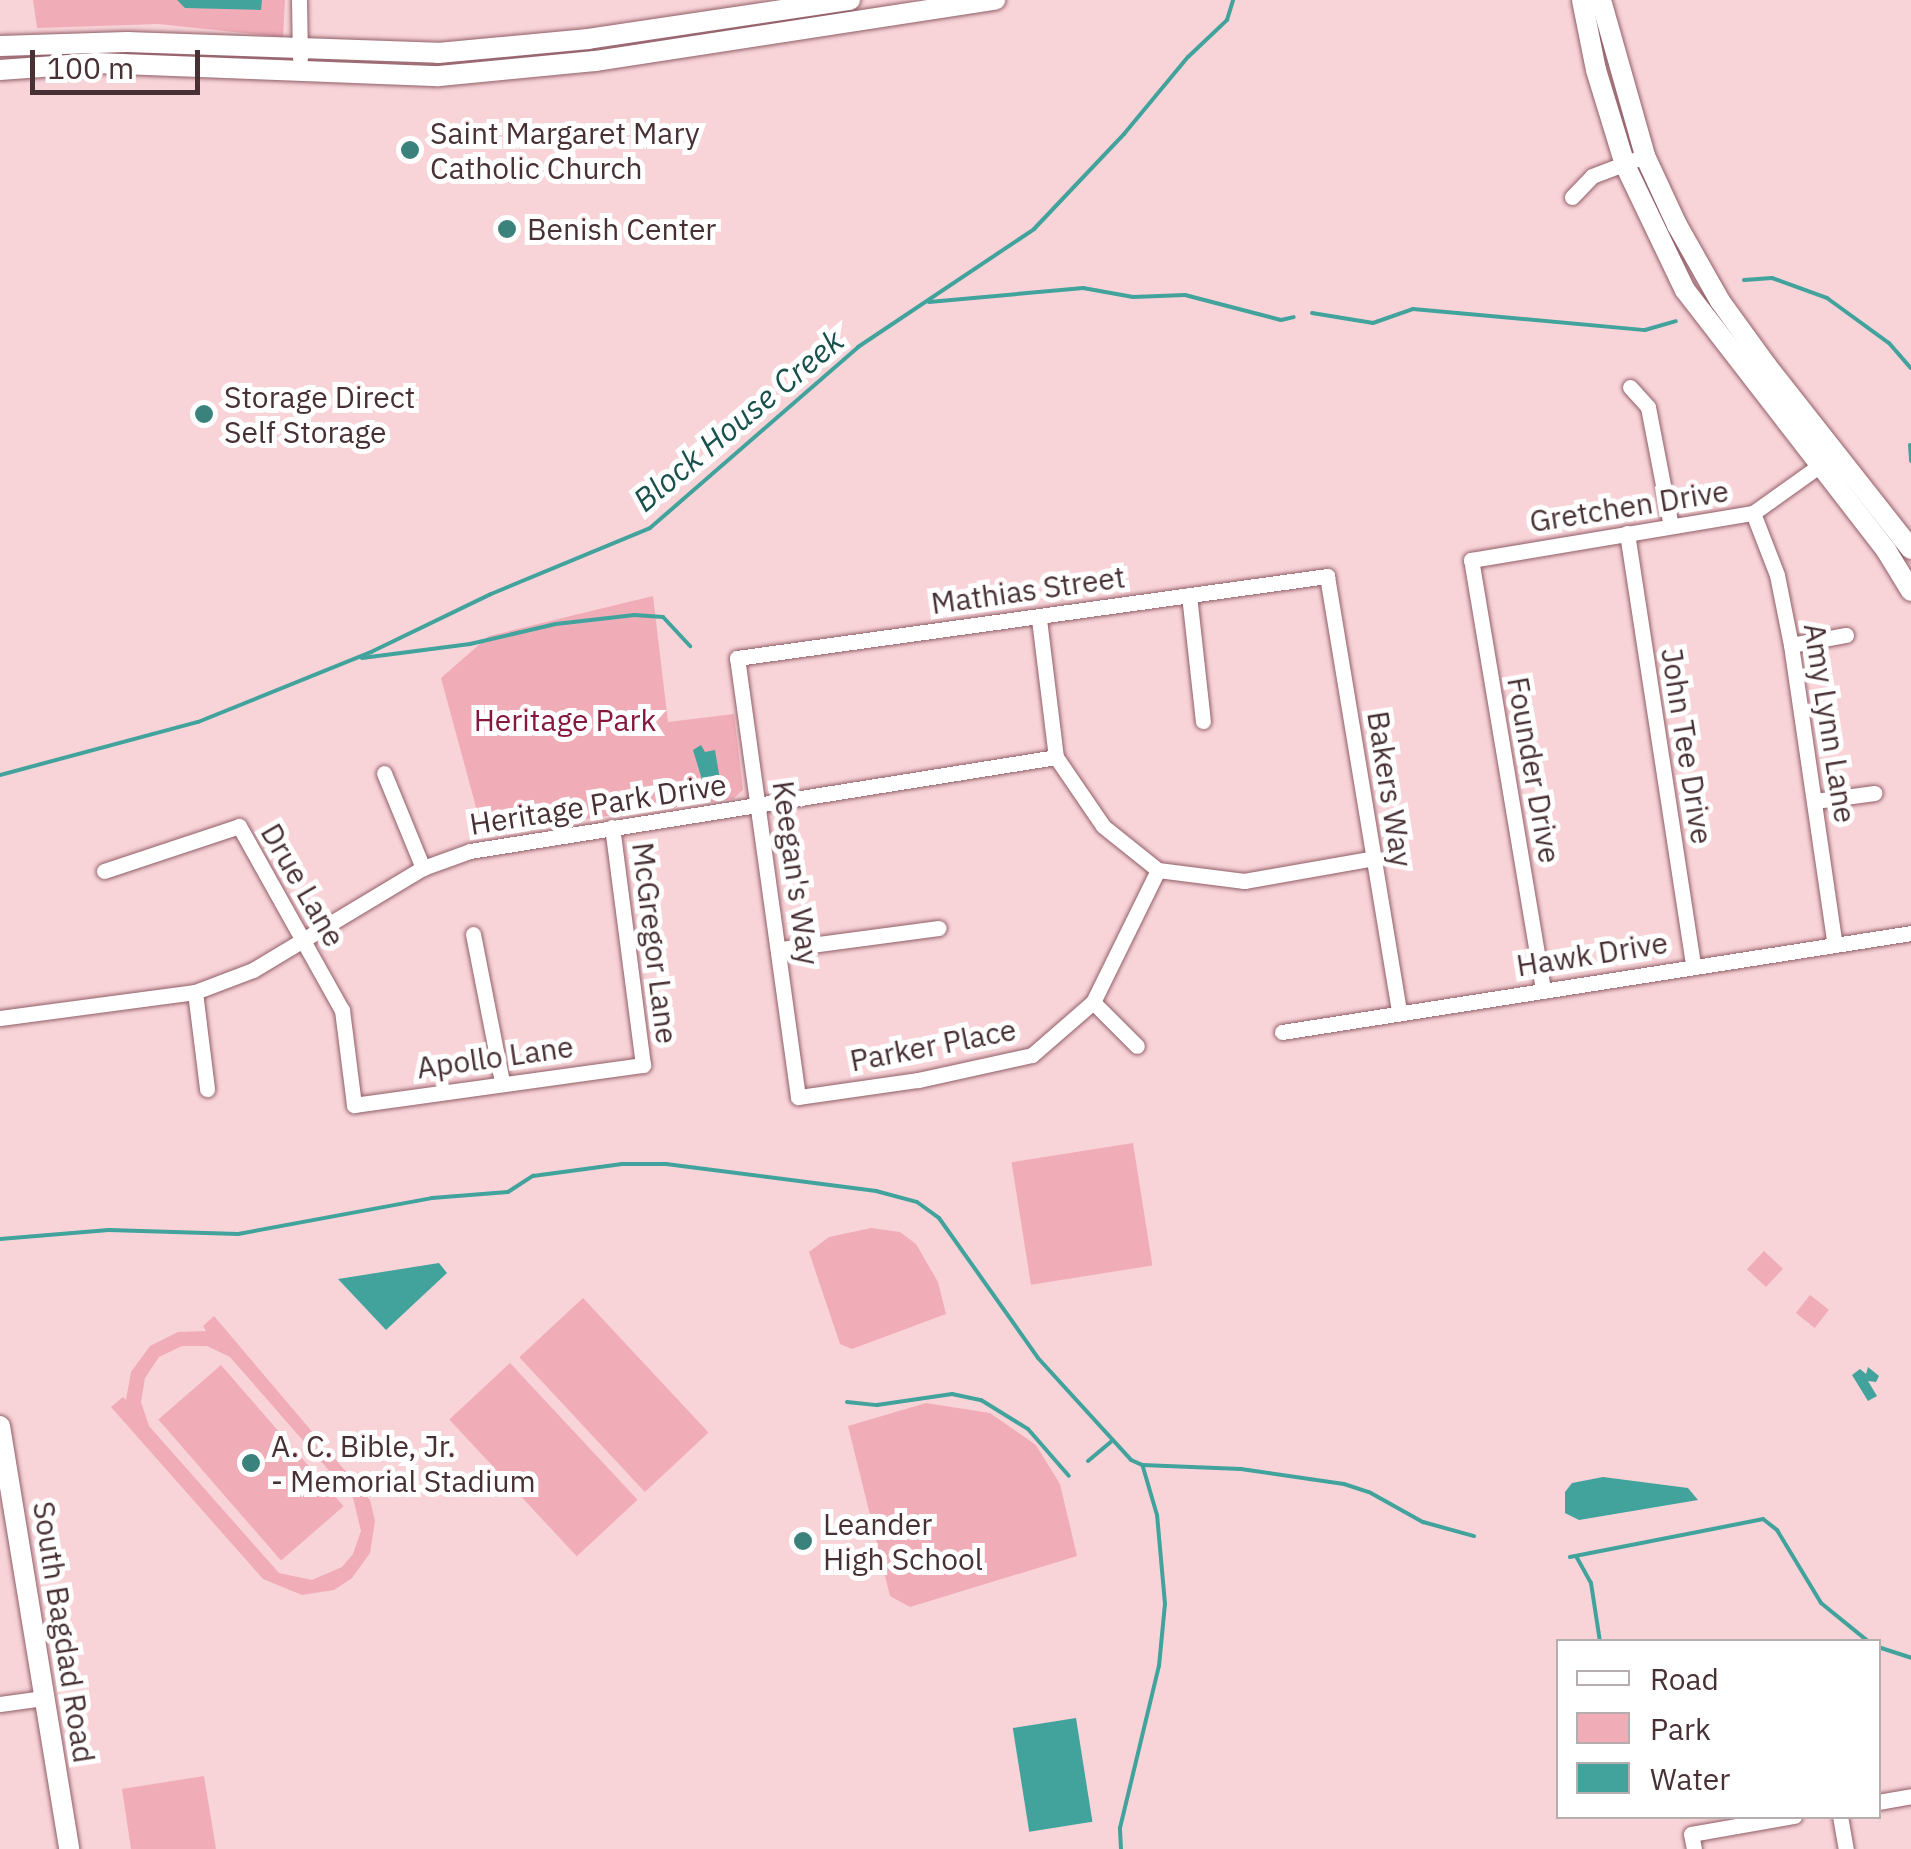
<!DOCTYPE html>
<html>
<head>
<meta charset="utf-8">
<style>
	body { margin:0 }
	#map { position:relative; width:1911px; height:1849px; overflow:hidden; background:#f8d4d9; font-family:"IBM Plex Sans",sans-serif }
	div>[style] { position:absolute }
	.green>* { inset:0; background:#f0acb7; transform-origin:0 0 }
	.water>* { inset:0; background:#41a39c; transform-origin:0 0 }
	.stream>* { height:4px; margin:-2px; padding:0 2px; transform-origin:2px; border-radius:2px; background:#41a39c }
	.roads { filter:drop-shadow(0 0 2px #915e67) drop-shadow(0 0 2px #915e67) }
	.minor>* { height:15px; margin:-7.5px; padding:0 7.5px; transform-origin:7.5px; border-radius:7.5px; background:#fff }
	.major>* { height:20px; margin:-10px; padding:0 10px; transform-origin:10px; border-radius:10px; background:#fff }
	.dots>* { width:28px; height:28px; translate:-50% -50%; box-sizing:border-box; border:5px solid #fff; border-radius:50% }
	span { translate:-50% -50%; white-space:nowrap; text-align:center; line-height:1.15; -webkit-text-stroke:10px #fff; paint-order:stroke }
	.poi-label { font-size:30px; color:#483135 }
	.left { translate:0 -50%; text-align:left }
	.street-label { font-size:30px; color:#483135 }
	.park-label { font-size:30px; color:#86193b }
	.water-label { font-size:32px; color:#18504c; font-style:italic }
	.legend { position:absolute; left:1556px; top:1639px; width:325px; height:180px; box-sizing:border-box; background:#fff; border:2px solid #b6adae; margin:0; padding:12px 18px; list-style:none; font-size:30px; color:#483135 }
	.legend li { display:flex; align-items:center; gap:20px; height:50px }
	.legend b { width:50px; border:2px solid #b6adae }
	.scale { position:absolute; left:30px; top:50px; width:170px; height:45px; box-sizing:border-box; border:5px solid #483135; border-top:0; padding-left:12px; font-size:30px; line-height:35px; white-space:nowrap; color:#483135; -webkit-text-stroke:8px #fff; paint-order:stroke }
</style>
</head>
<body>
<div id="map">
	<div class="green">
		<i style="clip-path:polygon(33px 0,285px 0,283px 37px,158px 24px,37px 28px)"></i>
		<i style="clip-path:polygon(653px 596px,668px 722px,734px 714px,743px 790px,733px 799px,483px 833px,441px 678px,489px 636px)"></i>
		<i style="left:1133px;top:1143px;width:124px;height:123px;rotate:81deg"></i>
		<i style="clip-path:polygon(871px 1228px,900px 1232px,916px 1244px,938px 1282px,946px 1314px,852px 1349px,840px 1344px,809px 1252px,829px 1237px)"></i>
		<i style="left:1764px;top:1251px;width:26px;height:25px;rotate:43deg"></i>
		<i style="left:1810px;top:1295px;width:24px;height:23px;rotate:38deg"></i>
		<i style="left:583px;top:1298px;width:184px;height:87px;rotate:47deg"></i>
		<i style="clip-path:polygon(evenodd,214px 1316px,370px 1500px,375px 1521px,370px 1553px,352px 1578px,334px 1590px,302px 1595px,263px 1579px,111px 1407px,123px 1397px,126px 1400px,131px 1372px,150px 1346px,178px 1332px,206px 1331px,203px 1326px,214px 1316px,182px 1346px,207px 1346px,230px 1357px,353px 1498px,361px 1531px,353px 1554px,342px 1567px,312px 1580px,279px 1573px,149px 1426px,141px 1402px,145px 1378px,159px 1357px,182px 1346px)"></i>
		<i style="left:510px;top:1363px;width:187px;height:83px;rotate:47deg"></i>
		<i style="left:221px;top:1365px;width:187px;height:83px;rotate:49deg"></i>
		<i style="clip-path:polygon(926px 1403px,990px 1413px,1036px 1445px,1060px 1484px,1077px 1556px,910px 1607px,890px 1596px,848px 1426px)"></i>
		<i style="clip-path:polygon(204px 1776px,216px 1849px,131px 1849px,122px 1789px)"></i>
	</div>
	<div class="water">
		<i style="clip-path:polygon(177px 0,262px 0,261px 10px,185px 8px)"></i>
		<i style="clip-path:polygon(701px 745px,705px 752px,715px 750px,720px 780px,703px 783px,693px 750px)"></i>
		<i style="clip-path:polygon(439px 1263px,447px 1273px,386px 1330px,338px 1279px)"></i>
		<i style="clip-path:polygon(1868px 1367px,1879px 1376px,1876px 1382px,1868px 1381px,1877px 1396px,1868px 1401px,1852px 1375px,1860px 1369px,1866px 1374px)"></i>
		<i style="clip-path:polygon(1603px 1477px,1688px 1488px,1698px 1500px,1579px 1520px,1565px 1513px,1565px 1492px,1572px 1483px)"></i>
		<i style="left:1076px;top:1718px;width:105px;height:64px;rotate:81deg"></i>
	</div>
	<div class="stream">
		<i style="left:1744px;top:280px;width:28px;rotate:-4deg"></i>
		<i style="left:1772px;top:278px;width:59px;rotate:20deg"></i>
		<i style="left:1827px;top:298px;width:77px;rotate:36deg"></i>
		<i style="left:1889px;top:343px;width:33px;rotate:49deg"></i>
		<i style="left:929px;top:302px;width:155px;rotate:-5.2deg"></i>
		<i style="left:1083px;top:288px;width:51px;rotate:10.2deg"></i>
		<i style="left:1133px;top:297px;width:52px;rotate:-2.2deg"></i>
		<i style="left:1185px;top:295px;width:99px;rotate:14.6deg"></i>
		<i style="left:1281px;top:320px;width:13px;rotate:-13deg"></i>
		<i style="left:1312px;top:313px;width:62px;rotate:9.3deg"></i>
		<i style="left:1373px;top:323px;width:42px;rotate:-19.3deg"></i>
		<i style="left:1413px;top:309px;width:233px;rotate:5.2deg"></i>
		<i style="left:1645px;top:330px;width:32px;rotate:-16deg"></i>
		<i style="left:1910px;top:445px;width:16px;rotate:86deg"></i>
		<i style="left:362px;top:658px;width:109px;rotate:-7.4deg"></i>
		<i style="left:470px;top:644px;width:88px;rotate:-13.1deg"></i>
		<i style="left:556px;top:624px;width:79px;rotate:-6.6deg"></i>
		<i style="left:634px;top:615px;width:29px;rotate:4deg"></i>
		<i style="left:663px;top:617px;width:40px;rotate:47deg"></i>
		<i style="left:0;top:775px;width:205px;rotate:-15deg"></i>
		<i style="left:198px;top:722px;width:187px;rotate:-22deg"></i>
		<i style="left:371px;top:652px;width:133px;rotate:-25.8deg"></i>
		<i style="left:491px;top:594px;width:172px;rotate:-22.5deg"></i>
		<i style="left:650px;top:528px;width:276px;rotate:-41deg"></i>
		<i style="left:858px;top:347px;width:212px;rotate:-33.8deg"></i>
		<i style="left:1034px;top:229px;width:131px;rotate:-46.5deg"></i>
		<i style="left:1124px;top:134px;width:100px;rotate:-50.3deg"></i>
		<i style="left:1188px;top:57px;width:54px;rotate:-43.5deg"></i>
		<i style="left:1227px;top:20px;width:21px;rotate:-73deg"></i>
		<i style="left:0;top:1239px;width:109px;rotate:-4.7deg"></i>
		<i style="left:109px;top:1230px;width:129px;rotate:1.8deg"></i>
		<i style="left:238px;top:1234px;width:197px;rotate:-10.5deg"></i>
		<i style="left:432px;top:1198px;width:76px;rotate:-4.5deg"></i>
		<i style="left:508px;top:1192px;width:30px;rotate:-33deg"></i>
		<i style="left:533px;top:1176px;width:90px;rotate:-7.7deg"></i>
		<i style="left:622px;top:1164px;width:44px"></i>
		<i style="left:666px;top:1164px;width:212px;rotate:7.3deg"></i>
		<i style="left:876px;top:1191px;width:42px;rotate:15deg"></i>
		<i style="left:917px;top:1202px;width:27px;rotate:36deg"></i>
		<i style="left:939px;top:1218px;width:171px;rotate:54.7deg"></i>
		<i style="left:1038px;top:1358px;width:138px;rotate:47.6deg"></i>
		<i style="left:1131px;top:1460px;width:12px;rotate:24deg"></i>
		<i style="left:1142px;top:1465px;width:99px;rotate:2.3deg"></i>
		<i style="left:1241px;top:1469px;width:104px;rotate:8.3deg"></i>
		<i style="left:1344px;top:1484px;width:26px;rotate:18deg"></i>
		<i style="left:1369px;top:1492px;width:62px;rotate:29.1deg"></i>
		<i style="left:1423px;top:1522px;width:53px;rotate:15.4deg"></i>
		<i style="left:847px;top:1402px;width:30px;rotate:6deg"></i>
		<i style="left:877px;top:1405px;width:76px;rotate:-8.3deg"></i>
		<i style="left:952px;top:1394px;width:30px;rotate:12deg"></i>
		<i style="left:981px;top:1400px;width:55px;rotate:31.7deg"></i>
		<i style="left:1028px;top:1429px;width:62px;rotate:48.9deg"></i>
		<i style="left:1088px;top:1461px;width:30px;rotate:-40deg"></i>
		<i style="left:1576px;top:1556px;width:31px;rotate:61deg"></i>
		<i style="left:1591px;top:1583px;width:60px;rotate:81.3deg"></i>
		<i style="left:1570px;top:1557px;width:197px;rotate:-11.1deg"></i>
		<i style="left:1763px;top:1519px;width:18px;rotate:38deg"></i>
		<i style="left:1777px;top:1530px;width:85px;rotate:58.9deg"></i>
		<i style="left:1821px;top:1603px;width:62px;rotate:39.1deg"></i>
		<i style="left:1878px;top:1647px;width:35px;rotate:18deg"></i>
		<i style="left:1121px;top:1849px;width:21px;rotate:-93deg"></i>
		<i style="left:1120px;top:1828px;width:167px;rotate:-76.5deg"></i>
		<i style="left:1159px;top:1666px;width:62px;rotate:-84.5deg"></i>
		<i style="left:1165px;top:1604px;width:89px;rotate:-95.1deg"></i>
		<i style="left:1157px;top:1515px;width:50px;rotate:-106.3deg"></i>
	</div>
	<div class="roads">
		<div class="minor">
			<i style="left:299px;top:0;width:58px;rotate:89deg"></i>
			<i style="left:1572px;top:197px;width:29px;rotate:-46deg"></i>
			<i style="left:1592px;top:176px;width:57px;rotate:-20.7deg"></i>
			<i style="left:1630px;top:387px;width:27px;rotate:48deg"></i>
			<i style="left:1648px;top:407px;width:121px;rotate:79.1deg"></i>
			<i style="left:1753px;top:513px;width:66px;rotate:68.8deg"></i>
			<i style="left:1777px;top:575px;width:71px;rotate:78.7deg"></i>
			<i style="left:1791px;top:645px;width:303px;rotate:81.7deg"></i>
			<i style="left:1627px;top:533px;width:438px;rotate:81.3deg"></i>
			<i style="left:1189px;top:595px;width:127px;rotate:83.7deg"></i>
			<i style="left:1039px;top:619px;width:139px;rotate:83deg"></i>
			<i style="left:1056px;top:757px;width:83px;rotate:55.7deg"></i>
			<i style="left:1103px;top:826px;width:70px;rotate:38.7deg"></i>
			<i style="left:1158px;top:870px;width:87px;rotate:7.3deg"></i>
			<i style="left:1244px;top:881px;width:132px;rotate:-10deg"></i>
			<i style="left:1791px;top:645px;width:56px;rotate:-10.3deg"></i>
			<i style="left:384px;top:773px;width:103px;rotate:67.7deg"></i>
			<i style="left:1815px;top:801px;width:60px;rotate:-7.7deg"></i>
			<i style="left:1158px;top:870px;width:147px;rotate:116.2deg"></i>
			<i style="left:1093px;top:1002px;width:81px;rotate:139deg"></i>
			<i style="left:1032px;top:1055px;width:117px;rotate:167.6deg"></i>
			<i style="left:918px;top:1080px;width:121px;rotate:171.9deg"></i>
			<i style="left:798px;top:1097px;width:443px;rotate:-97.9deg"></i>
			<i style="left:737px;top:658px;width:596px;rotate:-7.91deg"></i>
			<i style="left:1327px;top:576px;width:441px;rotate:80.6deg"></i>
			<i style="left:104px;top:871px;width:142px;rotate:-18.4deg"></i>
			<i style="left:239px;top:826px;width:211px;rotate:60.8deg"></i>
			<i style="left:342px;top:1010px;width:96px;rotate:82.8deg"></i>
			<i style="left:354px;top:1105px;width:292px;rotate:-7.9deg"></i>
			<i style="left:643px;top:1065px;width:240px;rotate:-97.4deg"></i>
			<i style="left:473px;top:934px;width:151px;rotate:78.9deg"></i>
			<i style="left:781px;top:949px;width:159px;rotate:-7.6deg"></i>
			<i style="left:1543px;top:989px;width:435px;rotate:-99.5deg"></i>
			<i style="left:1471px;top:560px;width:286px;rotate:-9.5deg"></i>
			<i style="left:1753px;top:513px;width:90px;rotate:-35.5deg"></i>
			<i style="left:195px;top:992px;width:98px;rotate:82.9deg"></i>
			<i style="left:1093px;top:1002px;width:62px;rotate:45deg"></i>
			<i style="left:0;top:1018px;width:197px;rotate:-7.6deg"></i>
			<i style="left:195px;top:992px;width:62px;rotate:-20.8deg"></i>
			<i style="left:253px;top:970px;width:198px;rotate:-31deg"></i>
			<i style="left:423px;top:868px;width:50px;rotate:-19.9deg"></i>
			<i style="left:470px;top:851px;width:593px;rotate:-9.11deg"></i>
			<i style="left:1282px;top:1032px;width:637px;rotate:-8.94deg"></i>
			<i style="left:0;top:1704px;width:44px;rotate:-7.8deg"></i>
			<i style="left:1878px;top:1802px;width:34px;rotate:-10deg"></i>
			<i style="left:1840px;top:1816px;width:34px;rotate:80deg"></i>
			<i style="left:1694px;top:1849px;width:15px;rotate:-101deg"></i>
			<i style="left:1691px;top:1834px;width:105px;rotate:-9.9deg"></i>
		</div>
		<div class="major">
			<i style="left:1582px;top:0;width:71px;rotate:78.7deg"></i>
			<i style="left:1596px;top:70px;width:99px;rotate:73deg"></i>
			<i style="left:1625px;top:165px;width:139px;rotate:64.4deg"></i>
			<i style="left:1685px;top:290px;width:329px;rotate:52.3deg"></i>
			<i style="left:1886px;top:550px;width:48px;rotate:58.6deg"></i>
			<i style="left:1601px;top:0;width:162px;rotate:74.2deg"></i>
			<i style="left:1645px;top:156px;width:76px;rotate:65.1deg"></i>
			<i style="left:1677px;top:225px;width:87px;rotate:60.5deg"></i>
			<i style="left:1720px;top:301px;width:80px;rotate:54.1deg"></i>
			<i style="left:1767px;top:366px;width:233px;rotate:51.8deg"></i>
			<i style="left:0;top:46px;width:127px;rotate:-1.8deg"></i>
			<i style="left:127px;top:42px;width:311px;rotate:2deg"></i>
			<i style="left:438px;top:53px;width:151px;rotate:-5.3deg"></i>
			<i style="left:588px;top:39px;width:265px;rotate:-8.5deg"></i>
			<i style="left:0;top:70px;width:96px;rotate:-4.2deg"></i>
			<i style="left:96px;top:63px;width:343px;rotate:2.2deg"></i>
			<i style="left:439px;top:76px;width:157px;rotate:-5.5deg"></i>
			<i style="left:595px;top:61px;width:405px;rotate:-8.7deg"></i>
			<i style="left:0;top:1426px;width:429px;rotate:80.7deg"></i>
		</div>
	</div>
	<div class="dots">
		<i style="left:410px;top:150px;background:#3b827d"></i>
		<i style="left:507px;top:229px;background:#3b827d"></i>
		<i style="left:204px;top:414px;background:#3b827d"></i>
		<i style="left:251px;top:1463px;background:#3b827d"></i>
		<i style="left:803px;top:1541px;background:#3b827d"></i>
	</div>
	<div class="poi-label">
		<span class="left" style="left:430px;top:150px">Saint Margaret Mary<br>Catholic Church</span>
		<span class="left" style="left:527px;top:229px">Benish Center</span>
		<span class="left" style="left:224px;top:414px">Storage Direct<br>Self Storage</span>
		<span class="left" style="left:271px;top:1463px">A. C. Bible, Jr.<br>- Memorial Stadium</span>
		<span class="left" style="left:823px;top:1541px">Leander<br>High School</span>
	</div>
	<div class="street-label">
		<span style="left:1629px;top:506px;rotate:-9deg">Gretchen Drive</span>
		<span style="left:1028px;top:590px;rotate:-8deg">Mathias Street</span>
		<span style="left:1830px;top:723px;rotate:81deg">Amy Lynn Lane</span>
		<span style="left:1687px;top:746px;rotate:81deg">John Tee Drive</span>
		<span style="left:1534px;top:770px;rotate:80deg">Founder Drive</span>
		<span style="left:1390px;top:789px;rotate:81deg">Bakers Way</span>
		<span style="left:598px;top:804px;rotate:-9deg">Heritage Park Drive</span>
		<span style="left:796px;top:873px;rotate:82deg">Keegan's Way</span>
		<span style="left:303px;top:885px;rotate:60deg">Drue Lane</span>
		<span style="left:655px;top:943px;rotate:83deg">McGregor Lane</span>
		<span style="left:1592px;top:954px;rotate:-9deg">Hawk Drive</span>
		<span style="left:933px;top:1045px;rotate:-11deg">Parker Place</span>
		<span style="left:495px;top:1057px;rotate:-8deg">Apollo Lane</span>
		<span style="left:64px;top:1632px;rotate:81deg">South Bagdad Road</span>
	</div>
	<div class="park-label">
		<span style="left:565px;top:720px">Heritage Park</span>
	</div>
	<div class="water-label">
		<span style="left:738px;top:420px;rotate:-40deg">Block House Creek</span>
	</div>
	<ul class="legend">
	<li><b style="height:12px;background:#fff"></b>Road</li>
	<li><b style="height:28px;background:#f0acb7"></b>Park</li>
	<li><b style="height:28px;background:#41a39c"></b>Water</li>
	</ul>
	<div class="scale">100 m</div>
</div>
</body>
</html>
